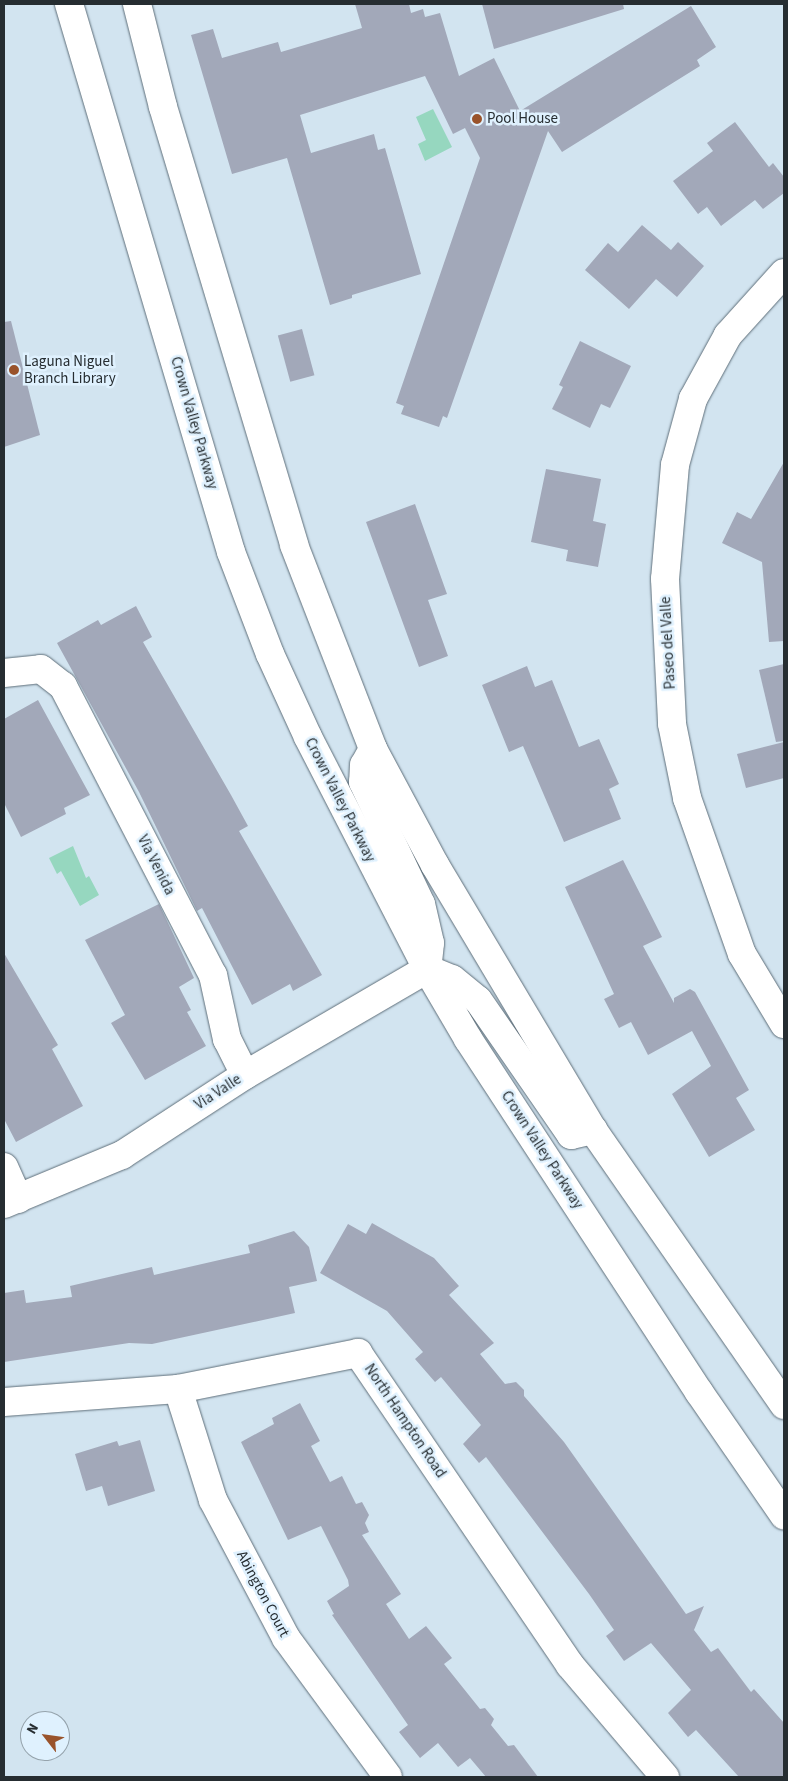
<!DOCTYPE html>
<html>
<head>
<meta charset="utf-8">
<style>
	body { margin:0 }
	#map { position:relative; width:788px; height:1781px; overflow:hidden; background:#d2e4f0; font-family:"Source Sans 3",sans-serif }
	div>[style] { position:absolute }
	.water>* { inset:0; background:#96d7bf }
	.building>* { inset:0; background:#a2a8b9; transform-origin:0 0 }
	.roads { filter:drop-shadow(0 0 1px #5e6e79) drop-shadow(0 0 1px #5e6e79) }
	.street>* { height:28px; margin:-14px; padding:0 14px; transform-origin:14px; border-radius:14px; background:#fff }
	.primary>* { height:28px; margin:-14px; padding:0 14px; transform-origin:14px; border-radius:14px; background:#fff }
	.dots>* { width:14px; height:14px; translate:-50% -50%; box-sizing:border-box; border:2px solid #dff1fe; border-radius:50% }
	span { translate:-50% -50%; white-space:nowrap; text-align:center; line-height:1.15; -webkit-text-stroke:5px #dff1fe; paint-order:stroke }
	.poi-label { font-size:15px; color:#262d31 }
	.left { translate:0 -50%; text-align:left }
	.street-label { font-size:15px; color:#262d31 }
	.frame { position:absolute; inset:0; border:5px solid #262d31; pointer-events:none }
	.north { position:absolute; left:20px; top:1711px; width:50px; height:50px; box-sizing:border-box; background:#dff1fe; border:1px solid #95a3ac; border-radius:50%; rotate:300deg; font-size:14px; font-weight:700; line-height:20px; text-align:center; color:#262d31 }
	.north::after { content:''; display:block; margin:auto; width:18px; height:22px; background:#99532b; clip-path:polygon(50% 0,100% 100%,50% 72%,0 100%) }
</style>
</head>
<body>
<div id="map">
	<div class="water">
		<i style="clip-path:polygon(433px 109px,452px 147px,425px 161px,418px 144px,426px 140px,416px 117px)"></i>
		<i style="clip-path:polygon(73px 846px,86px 878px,89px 876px,99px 895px,80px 906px,61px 871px,57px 874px,49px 858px)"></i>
	</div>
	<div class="building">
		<i style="clip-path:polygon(355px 4px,409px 4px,411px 13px,423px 9px,425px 17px,440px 13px,459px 76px,494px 58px,520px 111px,691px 6px,716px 47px,697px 60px,700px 66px,562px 152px,548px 131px,447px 418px,443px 416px,439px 427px,401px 414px,404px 406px,396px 403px,480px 158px,465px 128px,453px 134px,425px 76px,300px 115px,311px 153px,374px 134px,378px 150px,385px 148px,421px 274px,352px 295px,352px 298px,330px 305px,287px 158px,232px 174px,191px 35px,213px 29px,222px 58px,278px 42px,281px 52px,362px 28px)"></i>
		<i style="clip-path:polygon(482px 4px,623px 4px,624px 9px,494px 49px)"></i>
		<i style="clip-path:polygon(735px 122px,769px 167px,773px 163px,784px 177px,784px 193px,763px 209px,755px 200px,721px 226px,707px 207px,698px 214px,673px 181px,713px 151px,707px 143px)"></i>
		<i style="clip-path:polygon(642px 225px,671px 250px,678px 242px,704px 266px,677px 297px,656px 279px,629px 309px,585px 270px,608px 243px,618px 252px)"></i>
		<i style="clip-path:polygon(11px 321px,40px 435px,4px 447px,4px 322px)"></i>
		<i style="left:302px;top:329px;width:48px;height:25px;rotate:75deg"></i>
		<i style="clip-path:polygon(580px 341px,631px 366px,610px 408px,601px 404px,590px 428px,552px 409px,563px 387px,559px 385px)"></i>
		<i style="clip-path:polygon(784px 462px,784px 641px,769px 642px,762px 562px,722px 543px,737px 512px,751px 519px)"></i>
		<i style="clip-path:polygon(546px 469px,601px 479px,593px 521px,606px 524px,598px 567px,566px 561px,568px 550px,531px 542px)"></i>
		<i style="clip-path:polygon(415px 504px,447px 594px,428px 600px,448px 656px,419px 667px,366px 522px)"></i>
		<i style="clip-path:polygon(136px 606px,152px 637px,143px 642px,231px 795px,248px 826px,239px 831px,322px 975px,293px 991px,290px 984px,252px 1005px,202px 908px,197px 911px,139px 792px,57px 643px,98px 620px,101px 625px)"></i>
		<i style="clip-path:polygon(784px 664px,784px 741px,776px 742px,759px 670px)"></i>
		<i style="clip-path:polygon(527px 666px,535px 687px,552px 680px,579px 747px,599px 739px,619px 784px,609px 789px,621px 819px,564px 842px,523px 746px,509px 752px,482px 685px)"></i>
		<i style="clip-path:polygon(38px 700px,90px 795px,64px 808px,66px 814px,21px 837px,4px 803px,4px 719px)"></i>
		<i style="clip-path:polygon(784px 742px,784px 778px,746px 788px,737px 754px)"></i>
		<i style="clip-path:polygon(623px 860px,662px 937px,643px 946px,674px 1003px,674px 998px,690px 989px,695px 992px,749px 1090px,736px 1098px,755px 1130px,709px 1157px,672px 1094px,711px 1066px,692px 1031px,648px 1055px,631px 1022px,619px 1028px,604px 999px,614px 994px,565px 887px)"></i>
		<i style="clip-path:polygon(159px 904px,194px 978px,179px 987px,191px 1010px,187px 1012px,206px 1046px,145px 1080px,111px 1023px,125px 1015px,85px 940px)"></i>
		<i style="clip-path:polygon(4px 953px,58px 1045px,52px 1049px,83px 1106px,16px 1142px,4px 1119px)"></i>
		<i style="clip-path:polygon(372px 1223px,434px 1258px,459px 1286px,449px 1295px,494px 1343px,480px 1354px,505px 1384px,516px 1382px,524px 1390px,524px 1396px,564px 1442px,686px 1614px,704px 1606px,694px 1630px,711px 1652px,718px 1648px,751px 1692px,754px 1689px,784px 1723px,784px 1777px,739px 1777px,696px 1730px,688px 1737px,668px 1713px,691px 1690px,651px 1643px,624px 1661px,606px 1636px,614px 1630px,589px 1594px,486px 1457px,479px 1463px,463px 1444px,481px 1425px,441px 1377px,435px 1382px,415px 1359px,423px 1352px,387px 1311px,320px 1273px,348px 1224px,366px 1234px)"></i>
		<i style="clip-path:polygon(294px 1231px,309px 1247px,317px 1281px,289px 1287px,295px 1313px,152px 1344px,129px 1343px,4px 1362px,4px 1293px,24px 1290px,26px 1303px,72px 1297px,70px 1286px,152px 1267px,154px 1275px,250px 1253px,248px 1245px)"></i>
		<i style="clip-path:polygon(300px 1403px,320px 1441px,311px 1446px,330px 1482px,342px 1476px,356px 1504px,362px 1502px,369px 1515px,365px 1523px,369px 1532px,362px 1535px,401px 1594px,386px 1604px,409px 1639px,426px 1626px,452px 1658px,444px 1664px,480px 1709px,485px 1708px,494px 1719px,491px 1725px,508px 1746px,514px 1745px,538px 1777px,486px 1777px,470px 1758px,458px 1767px,438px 1743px,420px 1758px,399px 1732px,408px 1725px,332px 1615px,334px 1614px,327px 1601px,349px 1586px,348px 1580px,321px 1526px,288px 1540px,241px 1442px,274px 1424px,272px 1418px)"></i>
		<i style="clip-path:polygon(140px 1440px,155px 1491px,108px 1506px,102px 1486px,86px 1491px,75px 1454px,117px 1441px,119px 1446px)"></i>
	</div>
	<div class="roads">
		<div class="street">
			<i style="left:784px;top:273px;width:84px;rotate:132.1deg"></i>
			<i style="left:728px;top:335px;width:73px;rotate:118.7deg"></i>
			<i style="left:693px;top:399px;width:68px;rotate:105.3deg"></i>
			<i style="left:675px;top:465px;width:114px;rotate:95deg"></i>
			<i style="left:665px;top:579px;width:145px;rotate:87.2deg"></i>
			<i style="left:672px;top:724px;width:76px;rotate:78.5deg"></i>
			<i style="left:687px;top:798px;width:165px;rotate:70.6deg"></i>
			<i style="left:742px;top:954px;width:82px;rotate:59deg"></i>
			<i style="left:4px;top:673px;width:37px;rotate:-6deg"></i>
			<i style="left:41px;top:669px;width:28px;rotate:38deg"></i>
			<i style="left:63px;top:686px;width:326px;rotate:62.6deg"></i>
			<i style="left:213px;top:975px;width:66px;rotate:77.7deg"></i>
			<i style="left:227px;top:1039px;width:40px;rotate:63.4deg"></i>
			<i style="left:4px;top:1167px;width:35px;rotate:66deg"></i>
			<i style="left:4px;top:1204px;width:128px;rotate:-22.6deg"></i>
			<i style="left:122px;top:1155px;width:147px;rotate:-33deg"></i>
			<i style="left:245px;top:1075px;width:211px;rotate:-30.2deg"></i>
			<i style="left:178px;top:1389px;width:116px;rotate:72.5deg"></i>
			<i style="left:213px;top:1500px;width:156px;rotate:62.1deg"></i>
			<i style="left:286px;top:1638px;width:172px;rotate:53.7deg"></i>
			<i style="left:4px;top:1402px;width:174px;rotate:-4.3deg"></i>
			<i style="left:178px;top:1389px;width:184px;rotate:-11.3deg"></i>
			<i style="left:358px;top:1353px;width:377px;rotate:55.8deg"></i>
			<i style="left:570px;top:1665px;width:147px;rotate:49.7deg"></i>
		</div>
		<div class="primary">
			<i style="left:69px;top:4px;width:571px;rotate:73.53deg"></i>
			<i style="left:231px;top:552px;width:109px;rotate:69.1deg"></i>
			<i style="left:270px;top:654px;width:91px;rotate:65.4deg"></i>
			<i style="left:308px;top:737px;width:261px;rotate:62.8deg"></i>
			<i style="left:427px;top:969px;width:81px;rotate:59.6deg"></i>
			<i style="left:468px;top:1039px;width:422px;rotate:56.8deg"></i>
			<i style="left:699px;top:1392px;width:150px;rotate:55.4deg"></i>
			<i style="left:137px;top:4px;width:106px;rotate:75.8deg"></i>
			<i style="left:163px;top:107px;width:457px;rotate:73.3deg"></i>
			<i style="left:294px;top:545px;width:219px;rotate:68.8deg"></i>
			<i style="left:373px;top:749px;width:132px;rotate:61.9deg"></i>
			<i style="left:435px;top:865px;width:309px;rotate:59.2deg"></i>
			<i style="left:593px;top:1130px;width:335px;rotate:55.2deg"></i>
			<i style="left:373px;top:749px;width:18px;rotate:119deg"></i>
			<i style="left:364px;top:765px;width:17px;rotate:93deg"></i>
			<i style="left:363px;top:782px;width:135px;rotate:64.6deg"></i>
			<i style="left:421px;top:904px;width:40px;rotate:77deg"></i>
			<i style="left:430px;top:943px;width:20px;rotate:96deg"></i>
			<i style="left:427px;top:969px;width:27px;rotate:22deg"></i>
			<i style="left:452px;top:979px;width:33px;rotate:39deg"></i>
			<i style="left:478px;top:1000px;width:164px;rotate:55.4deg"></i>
			<i style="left:571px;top:1135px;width:23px;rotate:-13deg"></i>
		</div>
	</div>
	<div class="dots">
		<i style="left:477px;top:119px;background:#99532b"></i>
		<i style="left:14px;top:370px;background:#99532b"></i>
	</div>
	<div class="poi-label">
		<span class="left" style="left:487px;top:119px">Pool House</span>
		<span class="left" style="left:24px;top:370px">Laguna Niguel<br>Branch Library</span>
	</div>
	<div class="street-label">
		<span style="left:194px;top:423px;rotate:74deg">Crown Valley Parkway</span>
		<span style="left:668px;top:643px;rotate:-93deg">Paseo del Valle</span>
		<span style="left:340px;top:800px;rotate:63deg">Crown Valley Parkway</span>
		<span style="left:156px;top:865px;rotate:63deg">Via Venida</span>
		<span style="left:218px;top:1092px;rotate:-33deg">Via Valle</span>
		<span style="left:542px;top:1150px;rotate:57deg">Crown Valley Parkway</span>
		<span style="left:405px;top:1421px;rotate:56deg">North Hampton Road</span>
		<span style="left:263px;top:1594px;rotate:62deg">Abington Court</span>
	</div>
	<div class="frame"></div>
	<div class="north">N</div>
</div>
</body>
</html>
